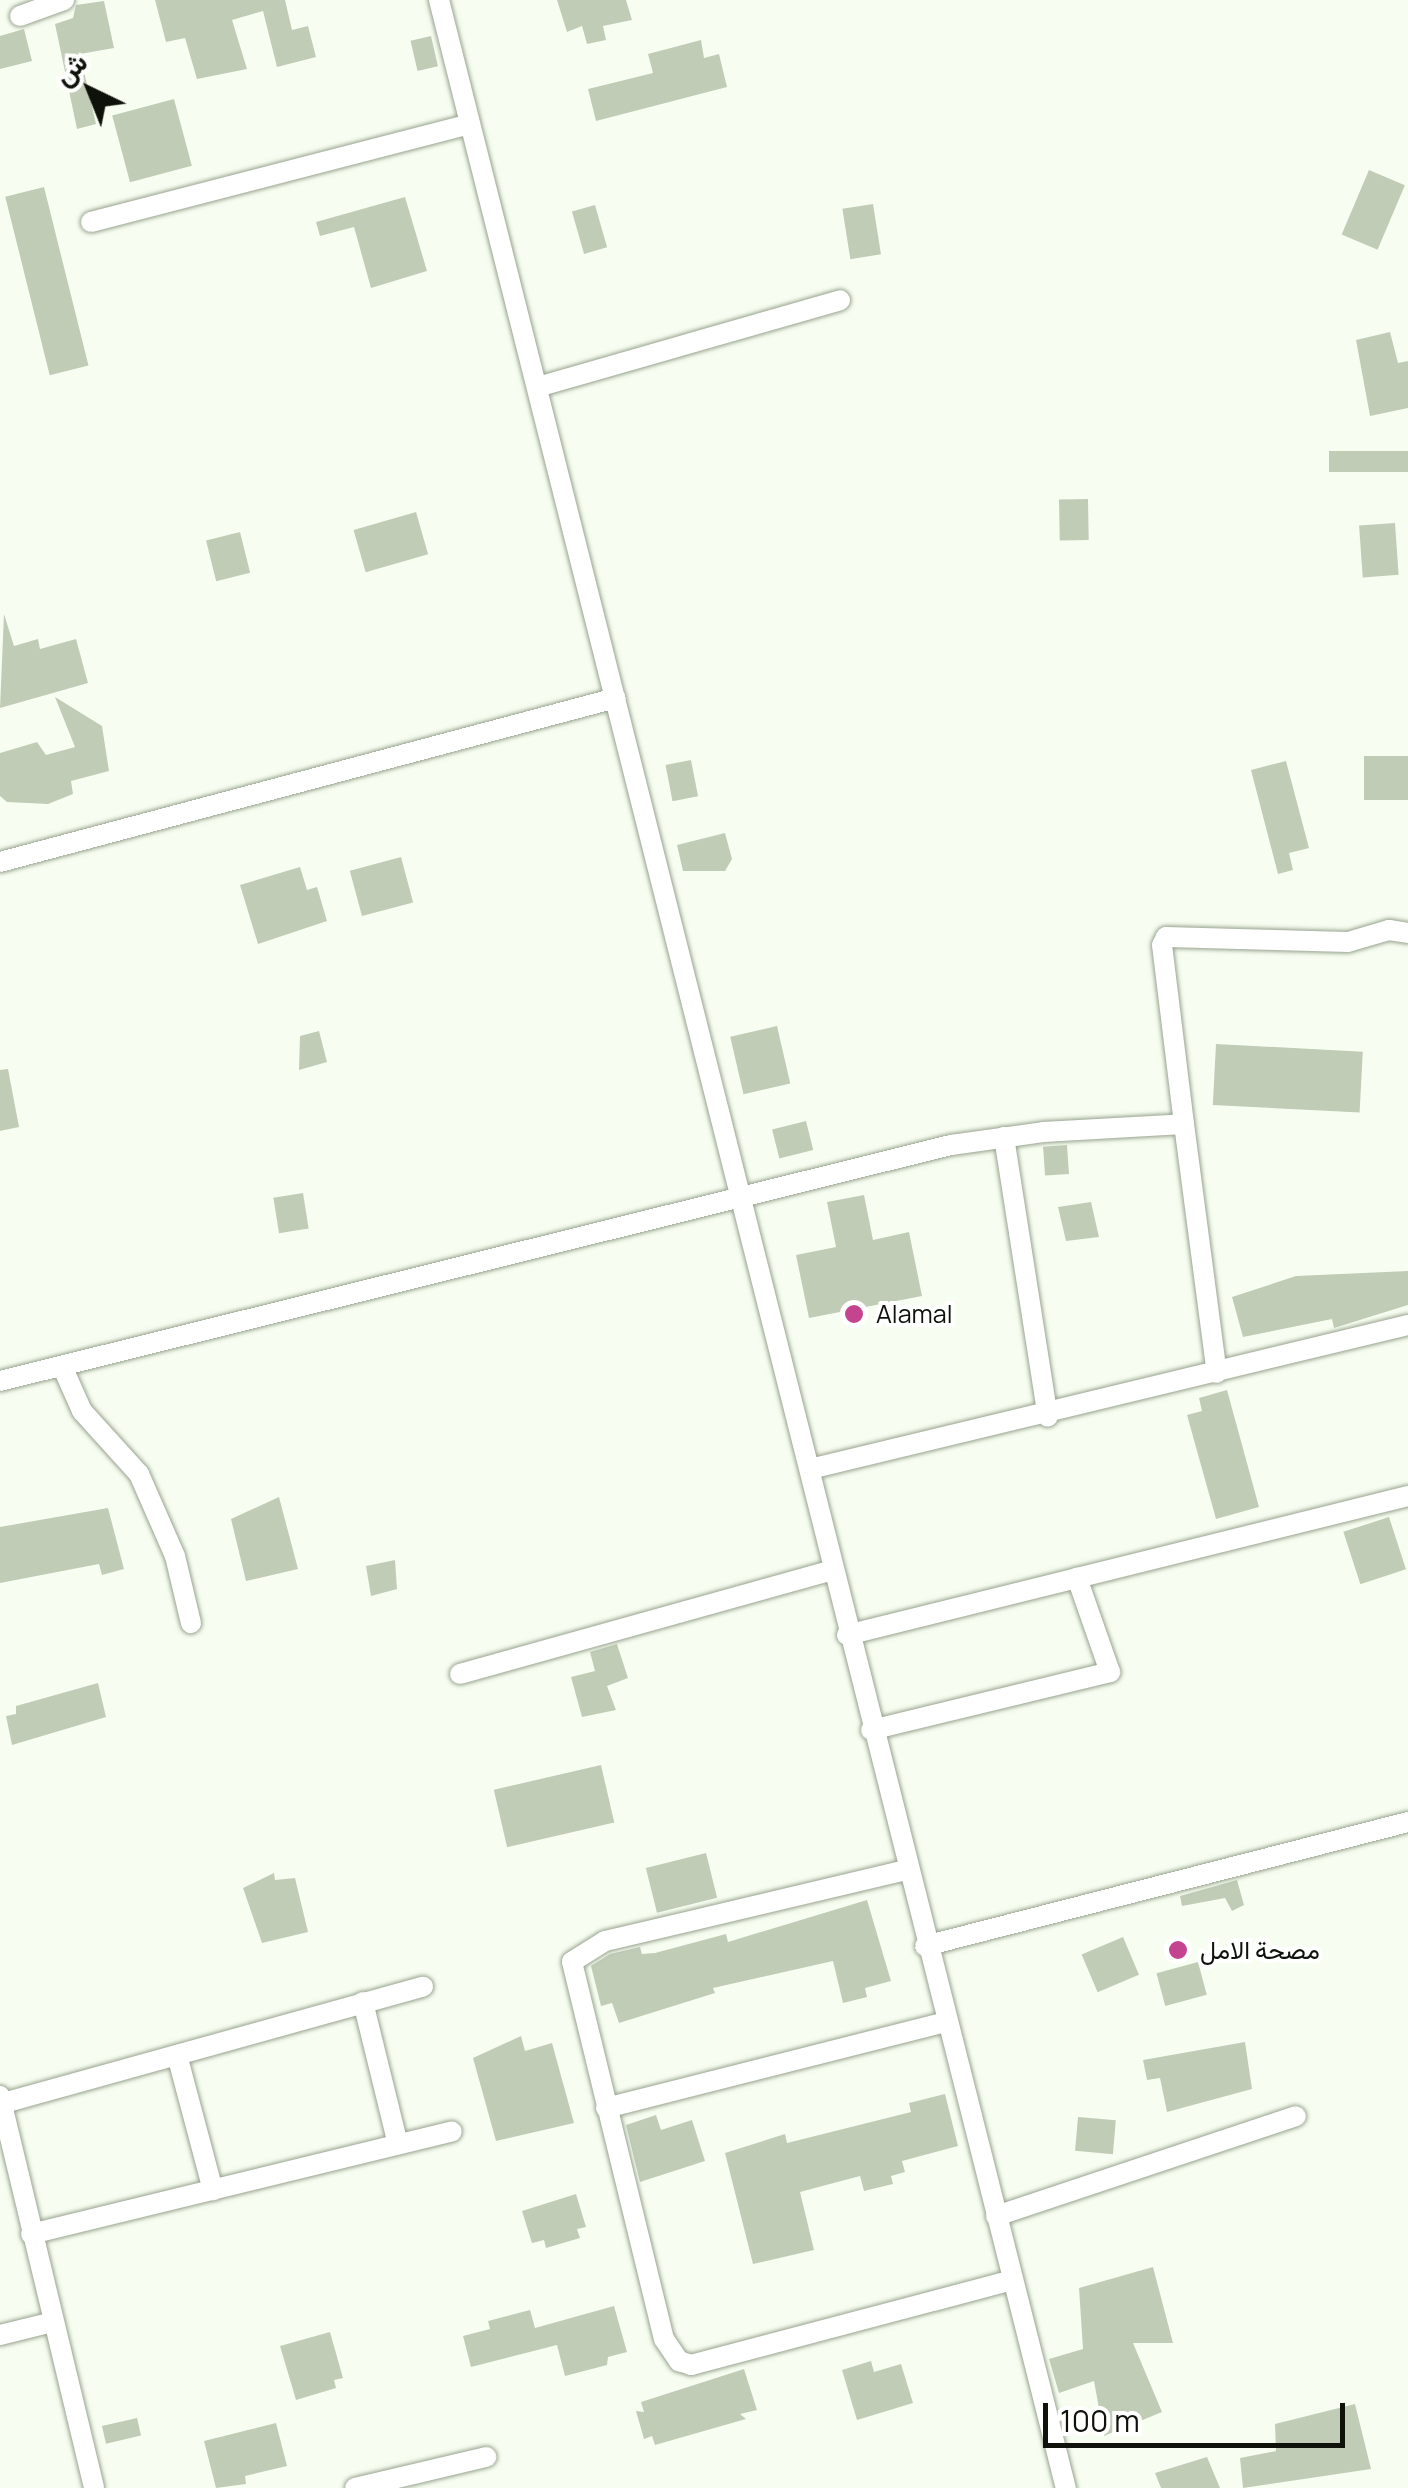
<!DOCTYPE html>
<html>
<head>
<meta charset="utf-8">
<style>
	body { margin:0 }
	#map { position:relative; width:1408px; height:2488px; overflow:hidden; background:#f7fef1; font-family:Manrope,Vazirmatn,sans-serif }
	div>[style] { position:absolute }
	.building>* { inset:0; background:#c1ccb7; transform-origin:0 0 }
	.roads { filter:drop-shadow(0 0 2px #98a38f) drop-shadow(0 0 2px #98a38f) }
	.minor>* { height:20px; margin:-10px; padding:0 10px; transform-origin:10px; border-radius:10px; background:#fff }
	.dots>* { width:28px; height:28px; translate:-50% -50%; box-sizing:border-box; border:5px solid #fff; border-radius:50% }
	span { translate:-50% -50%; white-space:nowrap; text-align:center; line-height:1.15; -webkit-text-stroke:8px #fff; paint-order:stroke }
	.poi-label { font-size:25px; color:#0f120b }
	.left { translate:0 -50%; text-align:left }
	.north { position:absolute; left:40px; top:40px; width:100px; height:100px; -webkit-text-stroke:8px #fff; paint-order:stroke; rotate:317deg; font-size:28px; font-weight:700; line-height:40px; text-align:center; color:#0f120b }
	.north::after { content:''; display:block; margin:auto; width:35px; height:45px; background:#0f120b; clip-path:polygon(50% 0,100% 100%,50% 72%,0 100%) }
	.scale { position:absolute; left:1043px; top:2403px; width:302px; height:45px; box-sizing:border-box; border:5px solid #0f120b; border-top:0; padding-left:12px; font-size:30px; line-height:35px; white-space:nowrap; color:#0f120b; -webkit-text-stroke:8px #fff; paint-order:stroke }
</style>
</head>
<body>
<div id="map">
	<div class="building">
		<i style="clip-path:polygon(155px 0,285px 0,292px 30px,308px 26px,316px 57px,277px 67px,263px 11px,232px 20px,247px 69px,197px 79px,185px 38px,166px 42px)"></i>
		<i style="clip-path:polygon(557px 0,626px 0,632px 20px,603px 26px,606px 40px,587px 44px,582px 26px,567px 32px)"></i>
		<i style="clip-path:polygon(104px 1px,114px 48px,80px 54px,96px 124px,77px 129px,55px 24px,73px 18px,76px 5px)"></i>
		<i style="clip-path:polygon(24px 29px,32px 61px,0 69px,0 36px)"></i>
		<i style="left:431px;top:36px;width:31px;height:21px;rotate:77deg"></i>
		<i style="clip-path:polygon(701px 40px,704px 58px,719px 54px,727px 87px,596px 121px,588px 89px,653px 73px,648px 54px)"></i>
		<i style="left:174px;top:99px;width:69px;height:64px;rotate:75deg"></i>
		<i style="left:1369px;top:170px;width:39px;height:70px;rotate:23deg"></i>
		<i style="left:44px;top:187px;width:184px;height:40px;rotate:76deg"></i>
		<i style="clip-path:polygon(405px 197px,427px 271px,371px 288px,354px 227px,320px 236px,316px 222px)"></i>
		<i style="left:873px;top:204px;width:51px;height:31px;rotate:81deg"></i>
		<i style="left:595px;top:205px;width:44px;height:24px;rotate:74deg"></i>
		<i style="clip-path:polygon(1390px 332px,1398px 363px,1408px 361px,1408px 408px,1370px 416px,1356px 340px)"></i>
		<i style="left:1408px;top:451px;width:21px;height:79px;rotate:90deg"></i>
		<i style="left:1088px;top:499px;width:41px;height:29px;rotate:89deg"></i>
		<i style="left:416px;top:512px;width:44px;height:65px;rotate:74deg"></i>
		<i style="left:1395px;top:523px;width:52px;height:36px;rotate:86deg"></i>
		<i style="left:240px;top:532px;width:42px;height:35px;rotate:76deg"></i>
		<i style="clip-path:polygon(4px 614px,14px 646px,38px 639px,40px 649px,76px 639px,88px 683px,0 708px)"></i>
		<i style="clip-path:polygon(55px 697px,102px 726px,109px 771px,71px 781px,73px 794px,48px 804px,7px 802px,0 796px,0 753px,37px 742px,46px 755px,75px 747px)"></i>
		<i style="left:1408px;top:756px;width:44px;height:44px;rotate:90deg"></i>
		<i style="left:691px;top:760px;width:37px;height:26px;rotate:79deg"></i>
		<i style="clip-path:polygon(1286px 761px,1309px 848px,1289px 853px,1293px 870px,1278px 874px,1251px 770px)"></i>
		<i style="clip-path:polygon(725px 833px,732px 859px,725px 871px,683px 871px,677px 845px)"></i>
		<i style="left:401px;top:857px;width:47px;height:53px;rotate:75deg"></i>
		<i style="clip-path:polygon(300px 867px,307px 890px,317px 887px,327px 921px,258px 944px,240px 885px)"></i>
		<i style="left:777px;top:1026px;width:59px;height:48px;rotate:77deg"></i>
		<i style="clip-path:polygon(319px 1031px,327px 1062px,299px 1070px,300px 1036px)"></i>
		<i style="left:1216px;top:1044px;width:147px;height:61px;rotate:3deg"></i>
		<i style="clip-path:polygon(8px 1069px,19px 1127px,0 1131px,0 1070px)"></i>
		<i style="left:806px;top:1121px;width:30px;height:35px;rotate:76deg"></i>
		<i style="left:1067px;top:1145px;width:29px;height:24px;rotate:86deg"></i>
		<i style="left:303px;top:1193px;width:36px;height:30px;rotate:81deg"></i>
		<i style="clip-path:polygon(864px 1195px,873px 1240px,909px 1232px,922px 1296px,809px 1318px,796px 1255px,836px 1247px,827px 1202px)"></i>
		<i style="clip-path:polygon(1091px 1202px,1099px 1237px,1066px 1241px,1058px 1207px)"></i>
		<i style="clip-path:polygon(1408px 1271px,1408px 1305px,1334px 1328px,1332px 1319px,1243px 1337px,1232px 1297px,1296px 1276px)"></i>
		<i style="clip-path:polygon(1227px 1390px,1259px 1507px,1216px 1519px,1187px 1415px,1202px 1411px,1199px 1398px)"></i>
		<i style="clip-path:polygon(279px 1497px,298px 1569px,246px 1581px,231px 1519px)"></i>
		<i style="clip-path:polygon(108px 1508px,124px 1569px,102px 1575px,99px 1564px,0 1583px,0 1527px)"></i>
		<i style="left:1389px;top:1517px;width:55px;height:48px;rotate:72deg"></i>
		<i style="clip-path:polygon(395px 1560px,397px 1589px,371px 1596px,366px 1566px)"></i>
		<i style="clip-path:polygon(617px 1644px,628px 1678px,607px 1686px,616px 1710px,582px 1717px,571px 1677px,595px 1671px,590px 1652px)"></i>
		<i style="clip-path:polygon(98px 1683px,106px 1717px,12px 1745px,6px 1716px,16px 1714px,16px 1706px)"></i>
		<i style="left:601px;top:1765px;width:59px;height:110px;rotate:77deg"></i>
		<i style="left:706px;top:1853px;width:46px;height:62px;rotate:76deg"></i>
		<i style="clip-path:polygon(274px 1873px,275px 1880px,295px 1878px,308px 1932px,262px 1943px,243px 1888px)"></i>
		<i style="clip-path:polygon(1237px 1880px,1244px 1905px,1232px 1911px,1225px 1898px,1182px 1906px,1180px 1896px)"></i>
		<i style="clip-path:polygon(867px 1900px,891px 1981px,865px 1988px,867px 1997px,843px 2003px,833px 1961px,713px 1988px,715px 1993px,619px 2023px,612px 2003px,601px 2006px,591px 1966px,610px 1954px,640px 1947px,642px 1954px,655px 1953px,726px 1934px,728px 1942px)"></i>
		<i style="left:1123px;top:1937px;width:41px;height:45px;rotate:67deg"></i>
		<i style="left:1198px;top:1962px;width:34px;height:43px;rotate:75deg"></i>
		<i style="clip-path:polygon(521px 2036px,525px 2051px,552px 2043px,574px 2123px,496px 2141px,473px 2058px)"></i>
		<i style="clip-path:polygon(1245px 2042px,1252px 2089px,1167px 2112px,1160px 2078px,1147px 2080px,1143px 2060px)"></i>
		<i style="clip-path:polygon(945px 2094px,958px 2146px,902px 2161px,905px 2172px,891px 2176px,893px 2184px,864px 2191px,860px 2176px,800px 2192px,814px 2250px,753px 2264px,725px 2153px,785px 2134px,787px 2143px,911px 2112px,909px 2103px)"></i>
		<i style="clip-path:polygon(656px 2115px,661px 2130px,692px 2120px,705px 2161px,640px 2182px,626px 2125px)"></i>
		<i style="left:1078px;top:2117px;width:38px;height:34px;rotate:5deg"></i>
		<i style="clip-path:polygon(576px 2194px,586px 2227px,577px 2229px,580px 2238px,546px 2248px,544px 2240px,532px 2243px,522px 2211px)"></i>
		<i style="clip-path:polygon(1153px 2267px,1173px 2343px,1133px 2343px,1162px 2412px,1104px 2436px,1094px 2381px,1059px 2393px,1049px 2359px,1083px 2349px,1079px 2288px)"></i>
		<i style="clip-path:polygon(614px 2306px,627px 2352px,608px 2357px,607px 2365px,565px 2376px,557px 2345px,471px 2367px,463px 2336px,490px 2329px,488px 2321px,530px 2310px,535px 2328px)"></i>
		<i style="clip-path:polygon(330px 2332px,343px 2378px,334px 2380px,336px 2388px,296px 2400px,280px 2346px)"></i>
		<i style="clip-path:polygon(871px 2361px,874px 2372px,901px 2364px,913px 2403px,857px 2420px,842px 2370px)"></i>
		<i style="clip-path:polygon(744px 2369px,757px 2410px,740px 2414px,746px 2419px,655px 2445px,652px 2436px,644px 2439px,636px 2411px,644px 2412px,641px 2402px)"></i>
		<i style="clip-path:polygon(1355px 2404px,1371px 2469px,1243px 2488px,1240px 2458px,1276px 2451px,1275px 2424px)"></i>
		<i style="left:137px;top:2418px;width:18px;height:36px;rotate:77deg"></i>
		<i style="clip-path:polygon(276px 2423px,287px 2466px,245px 2476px,246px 2484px,216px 2488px,204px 2441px)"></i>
		<i style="clip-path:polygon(1207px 2457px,1220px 2488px,1161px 2488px,1155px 2473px)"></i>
	</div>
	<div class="roads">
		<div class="minor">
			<i style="left:439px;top:0;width:2566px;rotate:75.86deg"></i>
			<i style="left:20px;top:16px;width:47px;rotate:-20deg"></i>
			<i style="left:91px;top:222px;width:391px;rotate:-14.5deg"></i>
			<i style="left:541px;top:386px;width:311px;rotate:-16deg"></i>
			<i style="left:0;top:862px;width:637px;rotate:-14.91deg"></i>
			<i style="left:1184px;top:1124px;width:251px;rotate:82.5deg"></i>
			<i style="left:1004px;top:1137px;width:283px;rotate:81.1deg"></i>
			<i style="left:62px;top:1366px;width:49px;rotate:66deg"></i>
			<i style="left:82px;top:1411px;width:85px;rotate:47.9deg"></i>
			<i style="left:139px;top:1474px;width:90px;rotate:66.3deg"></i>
			<i style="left:175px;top:1556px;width:69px;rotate:76.6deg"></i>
			<i style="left:0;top:1381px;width:980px;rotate:-13.94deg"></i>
			<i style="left:951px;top:1145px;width:93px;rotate:-8deg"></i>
			<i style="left:1043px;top:1132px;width:141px;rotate:-3.2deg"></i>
			<i style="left:1184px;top:1124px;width:180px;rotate:-97deg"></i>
			<i style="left:1162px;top:945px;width:9px;rotate:-63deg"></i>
			<i style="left:1166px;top:937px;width:182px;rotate:1.6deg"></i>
			<i style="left:1348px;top:942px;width:43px;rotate:-16.3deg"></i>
			<i style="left:1389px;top:930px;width:19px;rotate:9deg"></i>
			<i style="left:810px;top:1469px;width:615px;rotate:-13.54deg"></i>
			<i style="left:847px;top:1635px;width:578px;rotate:-13.92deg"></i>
			<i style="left:460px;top:1674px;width:386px;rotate:-15.6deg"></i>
			<i style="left:871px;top:1730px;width:246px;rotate:-13.6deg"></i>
			<i style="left:1110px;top:1672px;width:100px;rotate:-109.3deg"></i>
			<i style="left:906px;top:1870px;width:309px;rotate:166.7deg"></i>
			<i style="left:605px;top:1941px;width:39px;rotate:148deg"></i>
			<i style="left:572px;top:1962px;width:388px;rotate:76.3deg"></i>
			<i style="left:664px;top:2339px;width:27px;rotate:56deg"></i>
			<i style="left:679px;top:2361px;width:13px;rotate:18deg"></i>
			<i style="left:691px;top:2365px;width:332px;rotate:-14.8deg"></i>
			<i style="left:925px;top:1946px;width:499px;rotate:-14.4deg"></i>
			<i style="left:363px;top:2002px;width:146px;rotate:76.2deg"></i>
			<i style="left:177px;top:2055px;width:140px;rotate:75.1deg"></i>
			<i style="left:0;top:2096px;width:403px;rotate:76.5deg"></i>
			<i style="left:0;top:2104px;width:439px;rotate:-15.5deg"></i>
			<i style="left:606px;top:2108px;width:350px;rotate:-14.2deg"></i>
			<i style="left:996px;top:2216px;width:316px;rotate:-18.4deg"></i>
			<i style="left:31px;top:2234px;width:433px;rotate:-13.7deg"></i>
			<i style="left:0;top:2335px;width:55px;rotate:-13.8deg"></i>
			<i style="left:355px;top:2488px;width:135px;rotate:-13.3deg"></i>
		</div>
	</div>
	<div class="dots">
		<i style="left:854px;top:1314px;background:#c4448f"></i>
		<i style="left:1178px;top:1950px;background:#c4448f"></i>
	</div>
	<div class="poi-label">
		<span class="left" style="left:876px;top:1314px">Alamal</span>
		<span class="left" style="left:1200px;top:1950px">مصحة الامل</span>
	</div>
	<div class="north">ش</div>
	<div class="scale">100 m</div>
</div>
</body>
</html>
